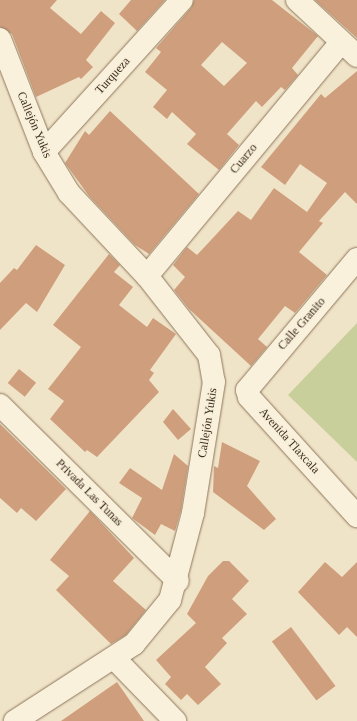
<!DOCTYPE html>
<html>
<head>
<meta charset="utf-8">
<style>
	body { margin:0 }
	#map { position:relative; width:357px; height:721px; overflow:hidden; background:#f0e4c8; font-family:Georgia,serif }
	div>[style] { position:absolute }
	.green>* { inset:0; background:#c9cf9b }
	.building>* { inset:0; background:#cf9f7d; transform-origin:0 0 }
	.roads { filter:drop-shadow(0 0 1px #8d765c) drop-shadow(0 0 1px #8d765c) }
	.street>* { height:22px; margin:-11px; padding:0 11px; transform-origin:11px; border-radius:11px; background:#faf1dc }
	span { translate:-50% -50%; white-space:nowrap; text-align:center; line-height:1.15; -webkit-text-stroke:3px #f7eed8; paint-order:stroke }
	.street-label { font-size:12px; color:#3d2e20 }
</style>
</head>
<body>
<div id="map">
	<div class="green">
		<i style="clip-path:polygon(357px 323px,357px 462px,288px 395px)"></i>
	</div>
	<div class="building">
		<i style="clip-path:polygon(0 0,57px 0,50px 8px,81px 34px,101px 11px,115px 23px,86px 60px,93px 67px,81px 79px,79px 77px,36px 97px,12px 34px,0 27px)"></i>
		<i style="clip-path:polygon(131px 0,165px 0,137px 31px,119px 14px)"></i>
		<i style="clip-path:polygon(evenodd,194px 0,272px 0,318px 36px,292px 68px,298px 75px,285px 90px,281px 87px,262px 107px,256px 101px,227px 134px,239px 145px,219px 170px,187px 144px,196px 134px,172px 112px,167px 119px,153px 107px,167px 90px,145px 72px,161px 52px,156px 48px,191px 8px,194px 0,222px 42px,247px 63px,224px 86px,201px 65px,222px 42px)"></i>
		<i style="clip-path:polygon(315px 0,357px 0,357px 38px,337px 20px)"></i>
		<i style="clip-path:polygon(357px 71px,357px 204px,345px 192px,319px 221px,323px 223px,299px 252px,327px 275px,295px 313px,285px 306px,258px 339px,267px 347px,251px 366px,189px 309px,174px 290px,185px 277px,173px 265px,187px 247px,197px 255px,238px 211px,251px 220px,274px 188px,307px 212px,327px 183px,300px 164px,285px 185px,261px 167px,321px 94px,325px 98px)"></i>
		<i style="clip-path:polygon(110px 111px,199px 194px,149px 254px,135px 245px,89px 196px,65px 163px,85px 131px,89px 135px)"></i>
		<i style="clip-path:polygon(36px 245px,65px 265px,37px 312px,26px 303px,0 330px,0 283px,14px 268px,17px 270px)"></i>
		<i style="clip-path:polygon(109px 254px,120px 265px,114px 272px,133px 287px,119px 305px,147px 327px,153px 318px,176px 334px,150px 370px,154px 373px,149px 380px,159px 392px,97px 457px,87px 450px,85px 452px,50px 419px,64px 401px,48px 389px,81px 347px,53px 325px)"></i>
		<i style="left:19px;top:369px;width:22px;height:18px;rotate:39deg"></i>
		<i style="clip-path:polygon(173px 409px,191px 429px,178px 440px,163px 422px)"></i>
		<i style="clip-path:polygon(0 424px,66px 489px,36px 521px,21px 508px,17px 513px,0 498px)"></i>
		<i style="clip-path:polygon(222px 442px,260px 461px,247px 486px,276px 519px,264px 530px,213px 492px,214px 466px,218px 468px)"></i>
		<i style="clip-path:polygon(174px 454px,188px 466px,181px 510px,175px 531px,161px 524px,155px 535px,132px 518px,142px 498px,119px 483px,130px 468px,162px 490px)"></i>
		<i style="clip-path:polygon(90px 511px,134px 558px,113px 581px,146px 610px,126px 635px,111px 644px,56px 590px,69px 576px,50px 560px)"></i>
		<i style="clip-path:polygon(223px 561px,229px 561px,249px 581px,232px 599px,247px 614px,222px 638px,227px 643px,205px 667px,221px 684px,198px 705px,187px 694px,181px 700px,165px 684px,171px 677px,156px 660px,196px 623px,187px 614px,208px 576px)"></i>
		<i style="clip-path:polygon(325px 562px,342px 577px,357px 562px,357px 637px,347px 627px,339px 635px,298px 592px)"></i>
		<i style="left:291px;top:627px;width:74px;height:24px;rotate:53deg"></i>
		<i style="clip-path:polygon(117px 682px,144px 721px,61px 721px)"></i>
	</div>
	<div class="roads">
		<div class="street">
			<i style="left:297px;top:0;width:82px;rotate:43deg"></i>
			<i style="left:0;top:39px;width:121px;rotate:68.7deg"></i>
			<i style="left:44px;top:152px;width:48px;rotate:58.6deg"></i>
			<i style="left:69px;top:193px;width:114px;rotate:46.8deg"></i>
			<i style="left:147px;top:276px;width:100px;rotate:51.9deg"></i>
			<i style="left:209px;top:355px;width:27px;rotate:80deg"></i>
			<i style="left:214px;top:382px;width:133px;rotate:99.1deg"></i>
			<i style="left:193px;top:513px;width:90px;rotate:104.8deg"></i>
			<i style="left:170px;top:600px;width:57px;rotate:129.3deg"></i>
			<i style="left:134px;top:644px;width:142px;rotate:147.1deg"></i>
			<i style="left:44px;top:152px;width:205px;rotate:-47.8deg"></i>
			<i style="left:147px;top:276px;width:304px;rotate:-50.3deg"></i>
			<i style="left:247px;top:390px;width:171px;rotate:-50deg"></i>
			<i style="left:247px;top:390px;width:7px;rotate:74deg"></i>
			<i style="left:249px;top:397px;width:161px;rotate:47.8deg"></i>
			<i style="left:0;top:405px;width:250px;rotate:44.7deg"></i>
			<i style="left:114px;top:658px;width:88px;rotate:45.9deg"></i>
		</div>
	</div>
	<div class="street-label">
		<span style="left:113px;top:76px;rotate:-48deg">Turqueza</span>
		<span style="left:34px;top:125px;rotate:67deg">Callejón Yukis</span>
		<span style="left:244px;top:159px;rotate:-50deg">Cuarzo</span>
		<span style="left:302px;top:324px;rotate:-49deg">Calle Granito</span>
		<span style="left:208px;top:423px;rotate:-81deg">Callejón Yukis</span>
		<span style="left:289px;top:441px;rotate:48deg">Avenida Tlaxcala</span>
		<span style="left:89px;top:493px;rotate:45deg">Privada Las Tunas</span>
	</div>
</div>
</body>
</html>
